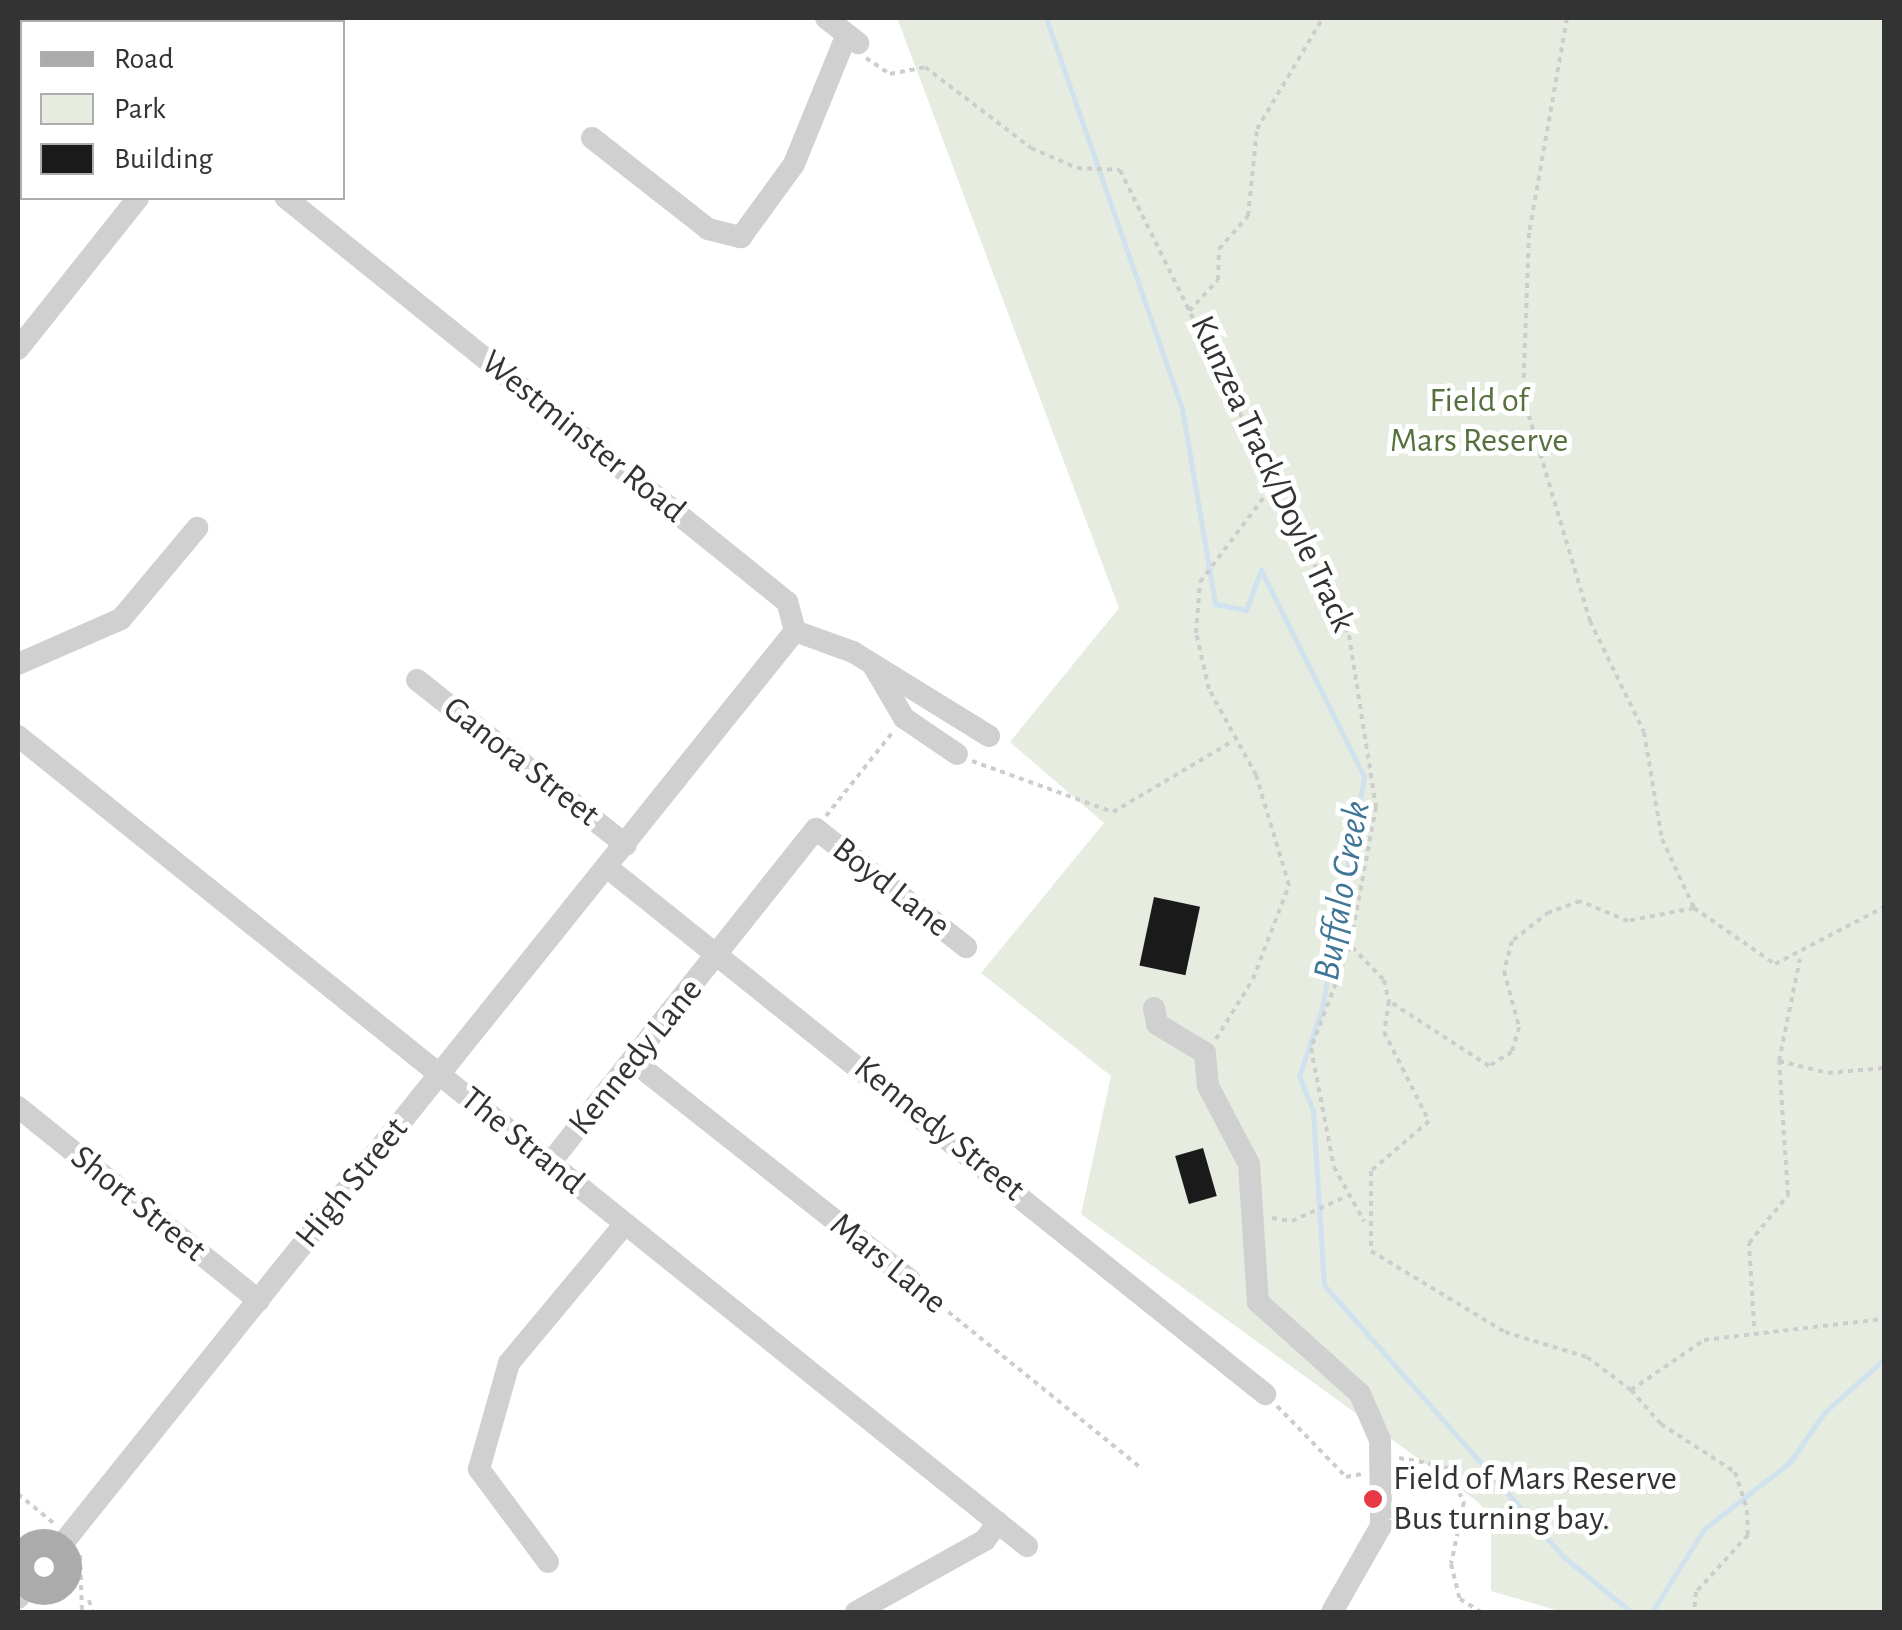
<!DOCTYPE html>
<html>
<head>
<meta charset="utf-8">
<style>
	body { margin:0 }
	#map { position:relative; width:1902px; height:1630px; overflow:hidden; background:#fff; font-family:"Alegreya Sans",sans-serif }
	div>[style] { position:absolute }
	.green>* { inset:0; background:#e6ecdf }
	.stream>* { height:5px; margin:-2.5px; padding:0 2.5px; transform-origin:2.5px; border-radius:2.5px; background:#cfe2ee }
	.building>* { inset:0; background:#1a1a1a; transform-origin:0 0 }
	.path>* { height:4px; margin-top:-2px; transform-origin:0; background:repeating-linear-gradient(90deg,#cdcdcd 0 5px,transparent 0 10px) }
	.minor>* { height:22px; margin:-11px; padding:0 11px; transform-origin:11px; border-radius:11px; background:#d0d0d0 }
	.major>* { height:28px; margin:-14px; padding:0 14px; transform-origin:14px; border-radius:14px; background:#ababab }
	.major>.ring { margin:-14px; padding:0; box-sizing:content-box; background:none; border:28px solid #ababab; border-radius:50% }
	.dots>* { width:28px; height:28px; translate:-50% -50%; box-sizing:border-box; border:5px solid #fff; border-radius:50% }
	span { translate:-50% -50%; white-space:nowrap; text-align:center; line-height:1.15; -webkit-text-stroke:10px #fff; paint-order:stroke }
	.park-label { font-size:35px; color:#56703f }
	.street-label { font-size:35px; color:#333 }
	.poi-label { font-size:35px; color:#333 }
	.left { translate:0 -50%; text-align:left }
	.water-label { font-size:38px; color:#3f7597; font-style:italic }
	.frame { position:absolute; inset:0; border:20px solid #333; pointer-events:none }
	.legend { position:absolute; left:20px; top:20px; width:325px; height:180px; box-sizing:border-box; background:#fff; border:2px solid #adadad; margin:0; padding:12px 18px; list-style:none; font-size:30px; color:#333 }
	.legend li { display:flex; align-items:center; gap:20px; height:50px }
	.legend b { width:50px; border:2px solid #adadad }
</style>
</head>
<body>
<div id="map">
	<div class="green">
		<i style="clip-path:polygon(897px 18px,1884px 18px,1884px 1612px,1562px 1612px,1491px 1591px,1491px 1518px,1478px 1502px,1081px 1214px,1111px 1076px,981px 973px,1104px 823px,1010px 742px,1119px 608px)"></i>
	</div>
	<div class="stream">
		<i style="left:1046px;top:18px;width:413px;rotate:70.8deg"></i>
		<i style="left:1182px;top:408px;width:199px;rotate:80.4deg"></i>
		<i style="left:1215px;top:604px;width:32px;rotate:11deg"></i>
		<i style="left:1246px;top:610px;width:43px;rotate:-69.4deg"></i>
		<i style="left:1261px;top:570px;width:231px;rotate:63.5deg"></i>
		<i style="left:1364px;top:777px;width:236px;rotate:100.3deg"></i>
		<i style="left:1322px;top:1009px;width:71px;rotate:108.9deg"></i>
		<i style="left:1299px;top:1076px;width:38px;rotate:68deg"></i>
		<i style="left:1313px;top:1111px;width:174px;rotate:86.4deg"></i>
		<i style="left:1324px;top:1285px;width:363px;rotate:48.6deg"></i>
		<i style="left:1564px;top:1557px;width:87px;rotate:39.4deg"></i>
		<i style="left:1653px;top:1610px;width:96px;rotate:-57.8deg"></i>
		<i style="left:1704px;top:1529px;width:109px;rotate:-37.9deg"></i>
		<i style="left:1790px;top:1462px;width:60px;rotate:-55.2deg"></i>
		<i style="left:1824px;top:1413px;width:81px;rotate:-42deg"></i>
	</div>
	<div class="building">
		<i style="left:1154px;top:897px;width:47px;height:70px;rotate:12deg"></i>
		<i style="left:1203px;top:1148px;width:50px;height:29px;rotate:74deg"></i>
	</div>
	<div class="path">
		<i style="left:1567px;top:18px;width:218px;rotate:100deg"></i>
		<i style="left:1529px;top:233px;width:163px;rotate:92.1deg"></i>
		<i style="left:1523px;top:396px;width:235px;rotate:73.4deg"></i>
		<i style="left:1590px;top:621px;width:123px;rotate:64.1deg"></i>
		<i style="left:1644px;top:732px;width:109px;rotate:80.5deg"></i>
		<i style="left:1662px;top:839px;width:76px;rotate:65.1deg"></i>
		<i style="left:1694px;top:908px;width:98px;rotate:34.7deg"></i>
		<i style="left:1775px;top:964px;width:123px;rotate:-27.6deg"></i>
		<i style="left:866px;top:58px;width:29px;rotate:34deg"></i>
		<i style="left:890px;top:74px;width:36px;rotate:-11deg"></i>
		<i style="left:925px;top:67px;width:133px;rotate:37.4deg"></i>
		<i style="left:1031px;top:148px;width:50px;rotate:23.5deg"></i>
		<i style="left:1077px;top:168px;width:43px;rotate:2.7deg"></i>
		<i style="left:1120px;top:170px;width:518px;rotate:63.78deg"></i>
		<i style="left:1349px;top:635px;width:174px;rotate:81.1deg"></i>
		<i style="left:1376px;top:807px;width:141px;rotate:100.6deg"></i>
		<i style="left:1350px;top:946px;width:109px;rotate:110.9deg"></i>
		<i style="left:1311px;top:1048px;width:121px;rotate:79.1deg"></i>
		<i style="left:1334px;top:1167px;width:62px;rotate:60.9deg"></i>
		<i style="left:1189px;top:311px;width:42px;rotate:-46.9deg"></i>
		<i style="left:1218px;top:280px;width:31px;rotate:-88deg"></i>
		<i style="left:1219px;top:249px;width:44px;rotate:-48.7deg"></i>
		<i style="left:1248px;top:216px;width:87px;rotate:-84.1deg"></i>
		<i style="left:1257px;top:129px;width:129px;rotate:-59.3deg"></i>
		<i style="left:972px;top:761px;width:150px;rotate:19.9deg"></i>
		<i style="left:1113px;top:812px;width:139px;rotate:-30.6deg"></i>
		<i style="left:826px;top:816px;width:106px;rotate:-51.5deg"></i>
		<i style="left:1694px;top:908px;width:67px;rotate:168.9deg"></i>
		<i style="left:1628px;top:921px;width:52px;rotate:-157.4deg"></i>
		<i style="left:1580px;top:901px;width:33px;rotate:160deg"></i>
		<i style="left:1549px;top:912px;width:47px;rotate:141.9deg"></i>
		<i style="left:1512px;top:941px;width:31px;rotate:105deg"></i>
		<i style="left:1504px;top:971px;width:58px;rotate:75deg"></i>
		<i style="left:1519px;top:1027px;width:26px;rotate:106deg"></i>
		<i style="left:1512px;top:1052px;width:27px;rotate:149deg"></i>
		<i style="left:1489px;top:1066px;width:119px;rotate:-147deg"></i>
		<i style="left:1389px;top:1001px;width:31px;rotate:99deg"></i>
		<i style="left:1384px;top:1032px;width:100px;rotate:63.2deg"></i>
		<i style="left:1429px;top:1121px;width:77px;rotate:139.2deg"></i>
		<i style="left:1371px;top:1171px;width:80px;rotate:90deg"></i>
		<i style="left:1371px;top:1251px;width:157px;rotate:31.2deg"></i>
		<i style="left:1505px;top:1332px;width:86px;rotate:17deg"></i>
		<i style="left:1587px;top:1357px;width:55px;rotate:36.9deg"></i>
		<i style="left:1631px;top:1390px;width:88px;rotate:-34.4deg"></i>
		<i style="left:1704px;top:1340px;width:181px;rotate:-6.7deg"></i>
		<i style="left:1352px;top:947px;width:46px;rotate:45.9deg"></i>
		<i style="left:1384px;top:980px;width:22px;rotate:77deg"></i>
		<i style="left:1216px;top:1039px;width:70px;rotate:-58.3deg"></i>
		<i style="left:1253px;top:979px;width:101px;rotate:-69deg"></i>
		<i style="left:1289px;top:885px;width:115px;rotate:-106.7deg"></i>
		<i style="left:1256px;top:775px;width:98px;rotate:-118.7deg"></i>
		<i style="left:1209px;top:689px;width:57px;rotate:-103.1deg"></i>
		<i style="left:1196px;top:633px;width:51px;rotate:-85.5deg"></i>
		<i style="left:1200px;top:582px;width:131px;rotate:-53deg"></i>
		<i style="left:1779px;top:1061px;width:50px;rotate:13.8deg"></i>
		<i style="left:1828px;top:1073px;width:56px;rotate:-5.1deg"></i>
		<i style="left:1272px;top:1218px;width:20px;rotate:9deg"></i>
		<i style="left:1292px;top:1221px;width:60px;rotate:-24.4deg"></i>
		<i style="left:925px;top:1293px;width:279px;rotate:39deg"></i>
		<i style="left:1754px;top:1326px;width:83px;rotate:-93.4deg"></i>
		<i style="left:1749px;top:1243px;width:62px;rotate:-50.9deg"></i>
		<i style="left:1788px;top:1195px;width:134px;rotate:-93.8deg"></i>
		<i style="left:1779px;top:1061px;width:104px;rotate:-78.4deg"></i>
		<i style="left:1631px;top:1390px;width:45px;rotate:48.6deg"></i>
		<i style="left:1661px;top:1424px;width:88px;rotate:33deg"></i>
		<i style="left:1735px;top:1472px;width:40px;rotate:72deg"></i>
		<i style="left:1747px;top:1510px;width:25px;rotate:88deg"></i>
		<i style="left:1748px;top:1535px;width:77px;rotate:132.4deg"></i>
		<i style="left:1696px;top:1592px;width:20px;rotate:96deg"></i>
		<i style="left:1277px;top:1406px;width:99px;rotate:45.8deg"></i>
		<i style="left:1346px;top:1477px;width:16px;rotate:-11deg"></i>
		<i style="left:1399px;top:1458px;width:47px;rotate:9.9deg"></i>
		<i style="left:1445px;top:1466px;width:41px;rotate:62.2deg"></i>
		<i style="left:1464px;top:1502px;width:63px;rotate:101.8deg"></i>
		<i style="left:1451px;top:1564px;width:36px;rotate:76deg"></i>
		<i style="left:1460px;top:1599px;width:25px;rotate:32deg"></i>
		<i style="left:18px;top:1494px;width:49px;rotate:39.2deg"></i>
		<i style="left:80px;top:1555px;width:57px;rotate:88deg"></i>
		<i style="left:89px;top:1600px;width:12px;rotate:76deg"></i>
	</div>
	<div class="minor">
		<i style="left:69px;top:18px;width:7px;rotate:34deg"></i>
		<i style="left:826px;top:18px;width:41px;rotate:38deg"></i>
		<i style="left:283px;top:22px;width:6px;rotate:-45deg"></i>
		<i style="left:592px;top:138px;width:147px;rotate:38.1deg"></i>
		<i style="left:708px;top:229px;width:34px;rotate:14deg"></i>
		<i style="left:741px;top:237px;width:90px;rotate:-54deg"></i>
		<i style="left:794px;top:164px;width:140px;rotate:-67.8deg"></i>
		<i style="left:18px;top:349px;width:193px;rotate:-51.5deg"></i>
		<i style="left:795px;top:631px;width:62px;rotate:19.9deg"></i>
		<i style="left:853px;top:652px;width:160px;rotate:31.7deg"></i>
		<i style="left:18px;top:664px;width:112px;rotate:-23.6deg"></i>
		<i style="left:121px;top:619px;width:119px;rotate:-50.1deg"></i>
		<i style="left:874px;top:667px;width:59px;rotate:59.5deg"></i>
		<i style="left:904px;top:718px;width:64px;rotate:34.2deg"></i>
		<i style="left:417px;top:680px;width:266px;rotate:38.3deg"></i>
		<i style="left:18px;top:736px;width:1294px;rotate:38.76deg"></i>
		<i style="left:608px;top:868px;width:842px;rotate:38.68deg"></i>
		<i style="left:1154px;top:1008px;width:16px;rotate:79deg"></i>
		<i style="left:1157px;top:1024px;width:56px;rotate:31.1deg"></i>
		<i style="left:1205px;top:1053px;width:33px;rotate:85deg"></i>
		<i style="left:1208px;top:1086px;width:88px;rotate:62.3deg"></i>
		<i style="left:1249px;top:1164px;width:138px;rotate:86.3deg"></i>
		<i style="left:1258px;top:1302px;width:137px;rotate:42deg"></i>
		<i style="left:1360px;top:1394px;width:50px;rotate:66.5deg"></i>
		<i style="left:1380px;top:1440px;width:86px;rotate:89.3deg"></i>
		<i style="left:1381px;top:1526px;width:99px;rotate:119.7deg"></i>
		<i style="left:633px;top:1061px;width:353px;rotate:38.3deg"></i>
		<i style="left:18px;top:1107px;width:309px;rotate:38.8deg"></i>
		<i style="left:550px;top:1163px;width:427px;rotate:-51.5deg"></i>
		<i style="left:816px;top:829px;width:191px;rotate:38.2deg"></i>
		<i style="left:59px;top:1548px;width:1176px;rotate:-51.25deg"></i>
		<i style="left:795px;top:631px;width:30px;rotate:-105deg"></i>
		<i style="left:787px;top:602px;width:644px;rotate:-141.12deg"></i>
		<i style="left:548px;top:1562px;width:116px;rotate:-126.6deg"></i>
		<i style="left:479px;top:1469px;width:110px;rotate:-74.2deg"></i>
		<i style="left:509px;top:1363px;width:181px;rotate:-50.2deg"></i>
		<i style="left:18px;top:1598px;width:16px;rotate:-52deg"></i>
		<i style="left:856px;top:1612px;width:148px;rotate:-29.2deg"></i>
		<i style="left:985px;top:1540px;width:22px;rotate:-54deg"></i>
	</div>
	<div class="major">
		<i class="ring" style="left:20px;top:1543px;width:20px;height:20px"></i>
	</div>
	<div class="dots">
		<i style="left:1373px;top:1499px;background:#e63946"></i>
	</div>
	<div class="park-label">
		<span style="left:1479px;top:421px">Field of<br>Mars Reserve</span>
	</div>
	<div class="street-label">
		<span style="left:583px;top:437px;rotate:39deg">Westminster Road</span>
		<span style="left:1272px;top:474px;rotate:65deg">Kunzea Track/Doyle Track</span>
		<span style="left:521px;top:762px;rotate:38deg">Ganora Street</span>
		<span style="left:891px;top:888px;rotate:38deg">Boyd Lane</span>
		<span style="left:636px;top:1057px;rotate:-51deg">Kennedy Lane</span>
		<span style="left:939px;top:1129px;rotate:39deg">Kennedy Street</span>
		<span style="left:522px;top:1141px;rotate:39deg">The Strand</span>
		<span style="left:352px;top:1183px;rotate:-51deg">High Street</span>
		<span style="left:138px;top:1204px;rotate:39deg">Short Street</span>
		<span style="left:888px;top:1264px;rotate:39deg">Mars Lane</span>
	</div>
	<div class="poi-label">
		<span class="left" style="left:1393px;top:1499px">Field of Mars Reserve<br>Bus turning bay.</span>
	</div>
	<div class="water-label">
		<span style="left:1343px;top:891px;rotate:-80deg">Buffalo Creek</span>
	</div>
	<div class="frame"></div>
	<ul class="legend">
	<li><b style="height:12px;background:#ababab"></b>Road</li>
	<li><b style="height:28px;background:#e6ecdf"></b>Park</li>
	<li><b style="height:28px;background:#1a1a1a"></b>Building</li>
	</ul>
</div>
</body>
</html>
